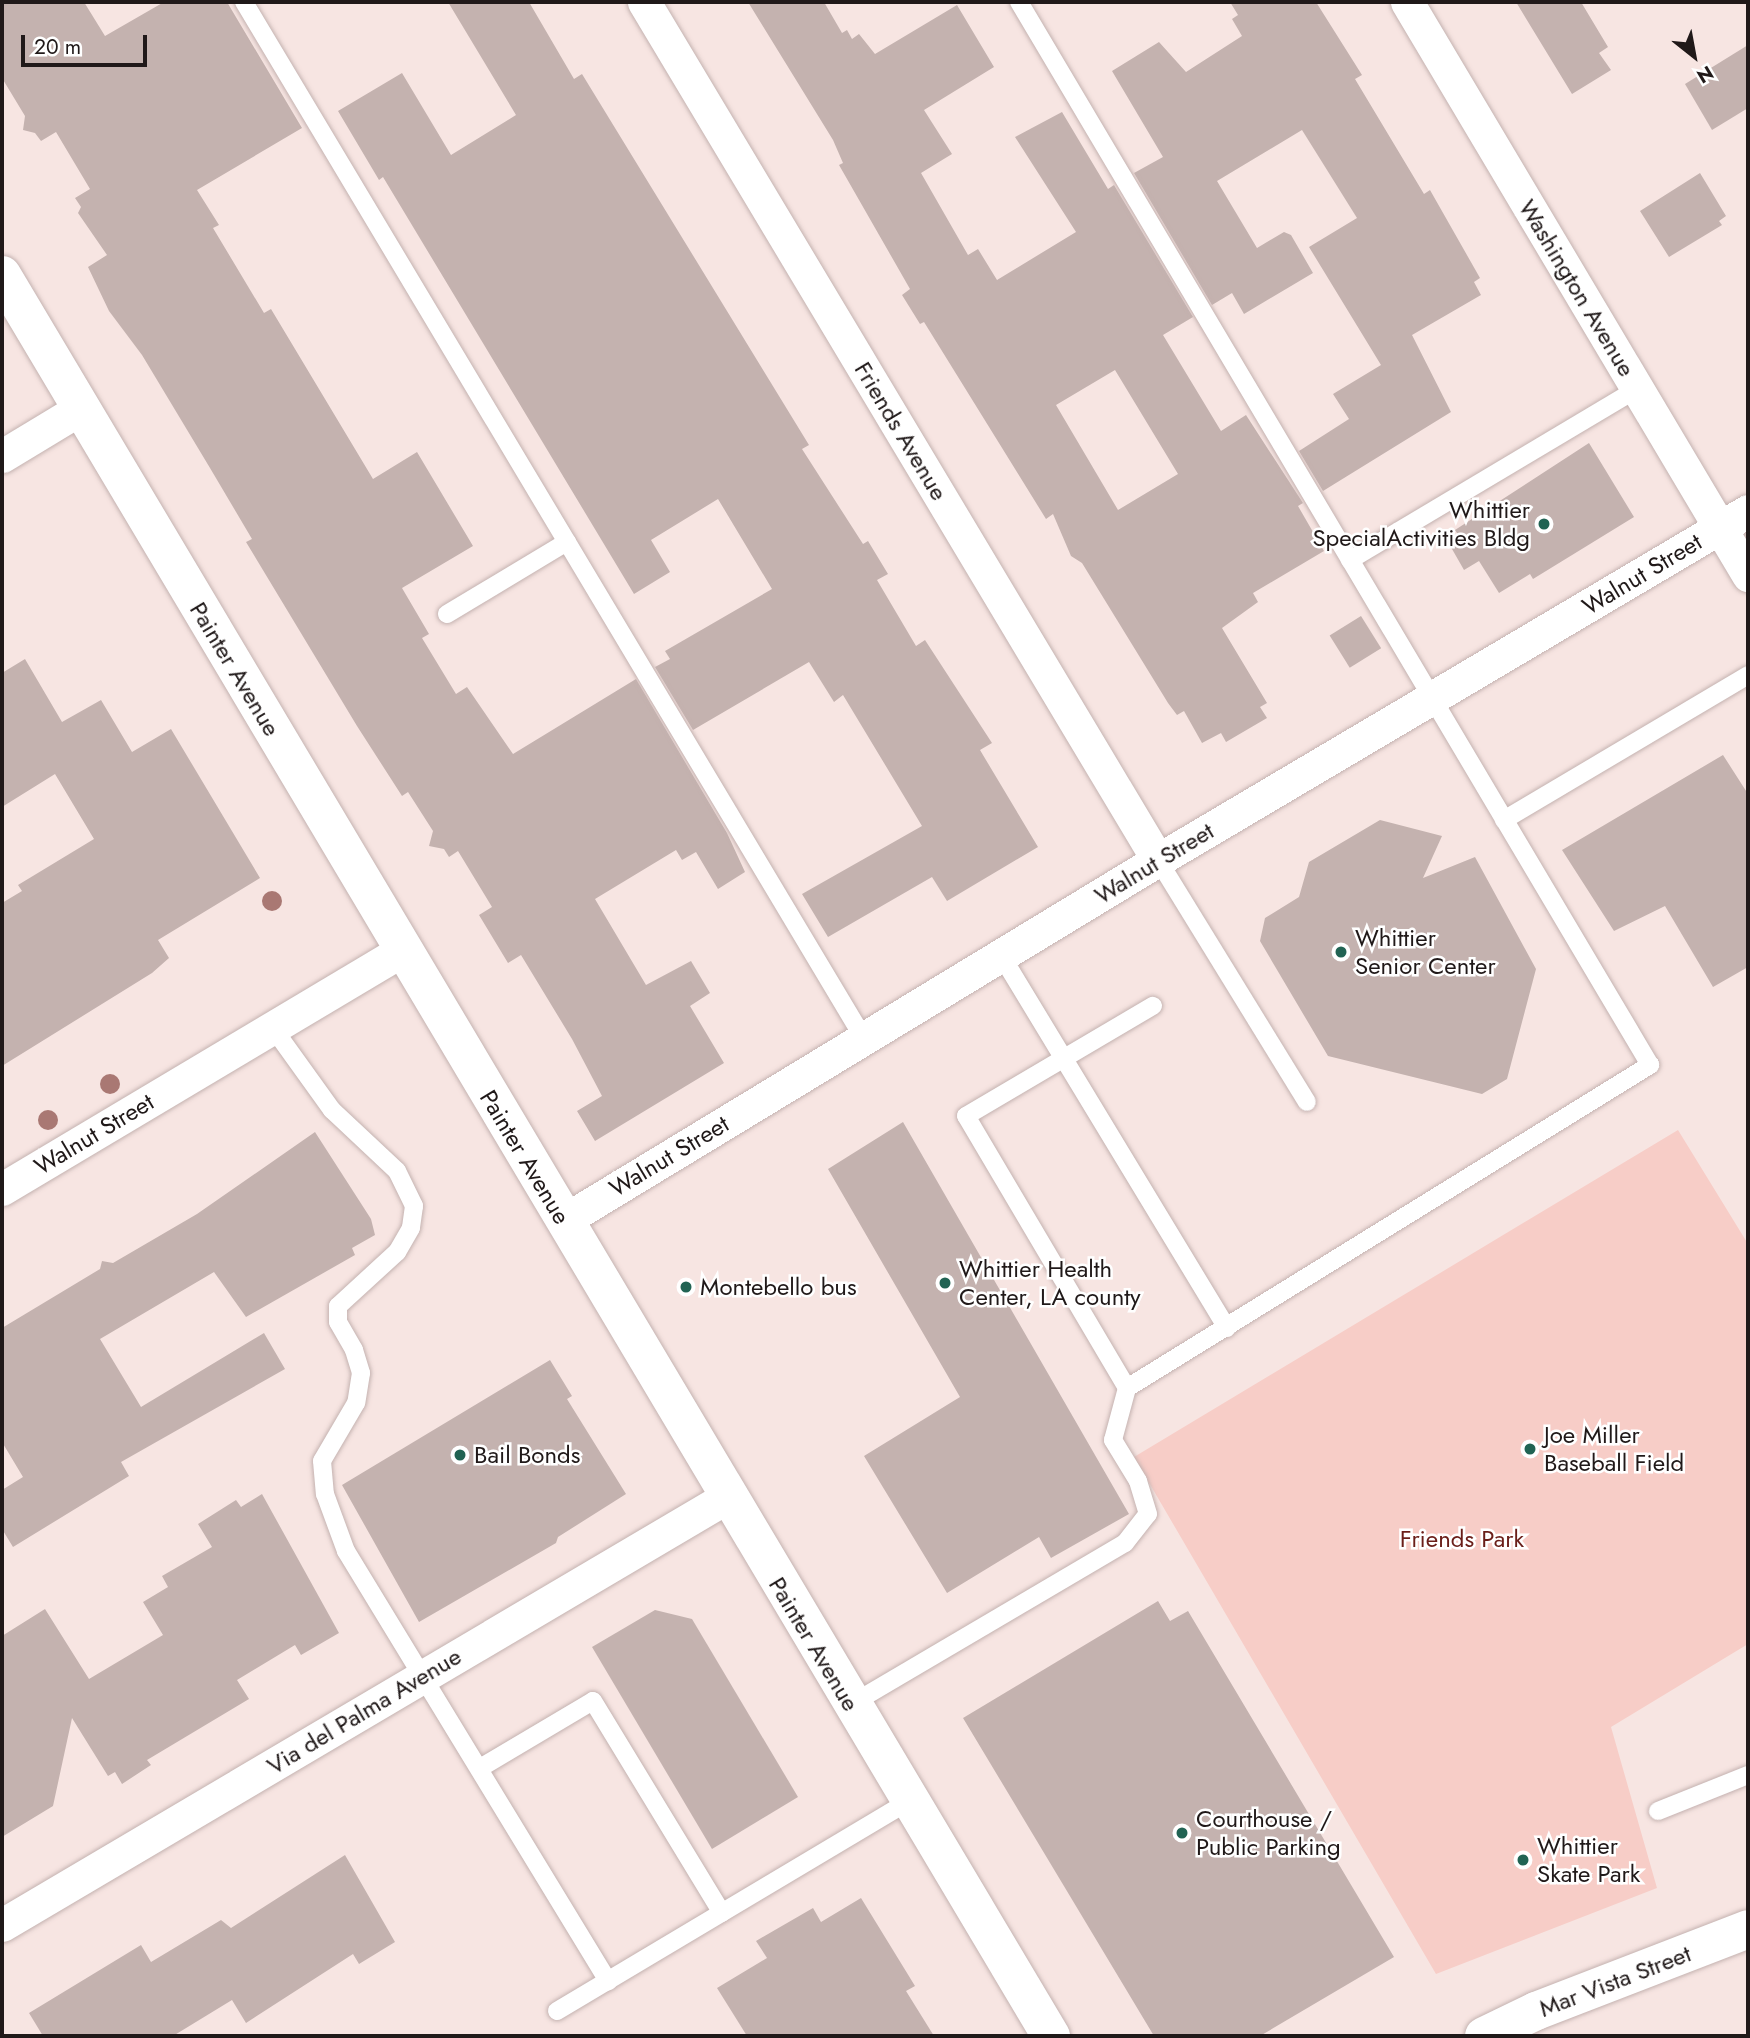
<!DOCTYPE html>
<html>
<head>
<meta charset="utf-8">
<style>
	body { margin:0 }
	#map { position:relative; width:1750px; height:2038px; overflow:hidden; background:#f7e5e2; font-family:Jost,sans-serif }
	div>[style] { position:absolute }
	.green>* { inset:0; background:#f7cdc7 }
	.building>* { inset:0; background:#c4b2af; transform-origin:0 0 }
	.roads { filter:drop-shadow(0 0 2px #c4b2b0) drop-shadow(0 0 2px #c4b2b0) }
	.lane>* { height:18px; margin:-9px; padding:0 9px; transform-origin:9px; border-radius:9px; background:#fff }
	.street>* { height:33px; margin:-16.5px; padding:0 16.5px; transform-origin:16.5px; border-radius:16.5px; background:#fff }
	.secondary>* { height:38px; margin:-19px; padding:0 19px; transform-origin:19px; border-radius:19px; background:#fff }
	.trees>* { width:20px; height:20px; margin:-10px; border-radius:50%; background:#a97873 }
	.dots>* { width:19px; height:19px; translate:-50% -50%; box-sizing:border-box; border:4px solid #fff; border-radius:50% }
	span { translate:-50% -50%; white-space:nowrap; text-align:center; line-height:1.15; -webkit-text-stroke:5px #fff; paint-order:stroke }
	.street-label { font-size:24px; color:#201919 }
	.poi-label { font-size:24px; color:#201919 }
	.right { translate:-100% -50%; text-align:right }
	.left { translate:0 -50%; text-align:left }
	.park-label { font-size:24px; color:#6a1e19 }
	.frame { position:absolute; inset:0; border:4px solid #201919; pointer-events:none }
	.north { position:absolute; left:1659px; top:21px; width:70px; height:70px; -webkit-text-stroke:5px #fff; paint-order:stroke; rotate:149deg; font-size:19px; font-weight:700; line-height:28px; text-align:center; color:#201919 }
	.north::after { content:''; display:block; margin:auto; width:24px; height:32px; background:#201919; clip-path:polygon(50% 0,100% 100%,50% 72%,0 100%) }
	.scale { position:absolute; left:21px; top:35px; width:126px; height:32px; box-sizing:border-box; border:4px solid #201919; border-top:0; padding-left:9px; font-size:21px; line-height:24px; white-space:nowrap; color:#201919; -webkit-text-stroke:5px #fff; paint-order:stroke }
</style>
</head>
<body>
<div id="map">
	<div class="green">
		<i style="clip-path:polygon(1678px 1130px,1748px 1244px,1748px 1644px,1611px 1727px,1657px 1888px,1436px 1974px,1134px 1457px)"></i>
	</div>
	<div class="building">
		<i style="clip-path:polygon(2px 2px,84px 2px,105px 36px,164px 2px,227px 2px,302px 128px,197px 190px,219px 225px,213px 228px,264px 313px,271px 309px,373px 479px,417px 452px,473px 546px,402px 588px,429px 634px,422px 638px,456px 694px,467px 687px,513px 754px,636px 679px,727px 833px,745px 872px,718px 889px,696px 852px,682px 860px,676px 850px,595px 899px,646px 985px,691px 961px,710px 993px,690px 1006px,724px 1063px,595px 1141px,577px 1111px,602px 1096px,572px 1039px,521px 955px,508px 963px,479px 915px,492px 907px,458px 851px,449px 857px,444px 849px,429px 846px,433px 831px,408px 792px,402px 796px,357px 726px,246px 542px,252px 539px,210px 468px,142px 355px,109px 311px,88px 267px,107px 255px,78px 213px,81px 207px,75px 198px,90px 189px,56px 132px,41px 141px,35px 133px,23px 130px,25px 116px,2px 78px)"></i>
		<i style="clip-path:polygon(448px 2px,529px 2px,574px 79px,582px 74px,809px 445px,802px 449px,863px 544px,868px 541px,888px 574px,877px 580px,916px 646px,925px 640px,992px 743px,980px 750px,1038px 847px,947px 901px,932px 877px,828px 937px,802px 894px,922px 826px,843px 695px,834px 702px,809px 662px,693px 730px,655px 667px,670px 659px,665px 651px,772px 589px,718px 499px,651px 540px,670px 572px,634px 594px,383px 177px,379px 180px,338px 111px,402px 73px,451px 155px,516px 115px)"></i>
		<i style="clip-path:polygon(evenodd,748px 2px,824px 2px,842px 33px,847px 30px,852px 39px,859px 34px,875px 54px,957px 5px,994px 67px,924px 110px,952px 154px,921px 173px,968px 255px,978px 249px,997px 280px,1076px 232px,1015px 137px,1062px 112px,1108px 189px,1114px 185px,1193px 317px,1163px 335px,1221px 431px,1246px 415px,1303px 503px,1298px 506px,1324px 551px,1253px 593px,1258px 602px,1222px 628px,1267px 703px,1260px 707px,1267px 718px,1226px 742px,1221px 733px,1202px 743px,1184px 711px,1177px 715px,1168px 703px,1082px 563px,1071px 556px,1053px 514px,1046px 519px,924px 322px,920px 324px,902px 295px,910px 289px,839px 165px,843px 163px,833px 140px,748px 2px,1115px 370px,1178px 474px,1118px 510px,1056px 405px,1115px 370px)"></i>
		<i style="clip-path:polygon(1230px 2px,1316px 2px,1362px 75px,1355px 79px,1424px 194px,1430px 190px,1480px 278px,1474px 282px,1481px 295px,1412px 335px,1451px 412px,1323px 491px,1299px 451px,1349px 419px,1333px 394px,1381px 365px,1309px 247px,1357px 218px,1302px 130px,1217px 181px,1257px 248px,1284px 232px,1291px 235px,1313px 273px,1244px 314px,1232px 293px,1212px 305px,1134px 173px,1163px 157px,1112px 71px,1159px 42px,1186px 72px,1242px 36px,1232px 19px,1238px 15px)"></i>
		<i style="clip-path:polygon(1516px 2px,1581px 2px,1608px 47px,1599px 53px,1611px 70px,1572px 94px)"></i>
		<i style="clip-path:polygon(1748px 45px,1748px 108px,1712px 130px,1685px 84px)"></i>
		<i style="clip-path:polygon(1700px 173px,1726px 216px,1719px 221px,1722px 225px,1669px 257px,1640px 211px)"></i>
		<i style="clip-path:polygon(1589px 443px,1634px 517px,1533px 579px,1530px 574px,1499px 593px,1479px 561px,1464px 570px,1448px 542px,1459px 536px,1455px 530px)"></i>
		<i style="left:1361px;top:616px;width:38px;height:37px;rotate:58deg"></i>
		<i style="clip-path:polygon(25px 659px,62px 722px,101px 700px,132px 752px,171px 729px,260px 878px,158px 940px,169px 958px,152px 973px,2px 1066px,2px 903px,22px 891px,18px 885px,94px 839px,55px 774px,2px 807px,2px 673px)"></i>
		<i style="clip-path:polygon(1723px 755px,1748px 794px,1748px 967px,1713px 987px,1665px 906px,1614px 931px,1562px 850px)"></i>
		<i style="clip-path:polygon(1380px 820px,1442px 836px,1423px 878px,1475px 857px,1536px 969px,1507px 1079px,1482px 1094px,1328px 1056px,1260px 941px,1265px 918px,1299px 897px,1309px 862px)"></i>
		<i style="clip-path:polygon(903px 1122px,1129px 1514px,1051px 1558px,1039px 1537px,947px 1593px,864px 1456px,960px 1397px,828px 1169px)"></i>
		<i style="clip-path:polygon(315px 1132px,371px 1219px,375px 1235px,352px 1248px,355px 1255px,246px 1317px,214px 1272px,100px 1339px,141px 1407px,264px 1333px,285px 1369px,121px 1462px,129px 1476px,13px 1547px,2px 1529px,2px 1490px,23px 1477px,2px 1442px,2px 1328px,100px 1269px,102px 1261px,113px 1263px,197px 1214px)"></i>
		<i style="clip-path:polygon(550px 1360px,572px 1396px,567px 1399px,626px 1494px,558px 1537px,556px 1543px,419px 1622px,342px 1485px)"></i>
		<i style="clip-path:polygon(262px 1494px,339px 1633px,301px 1655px,295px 1645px,237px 1680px,249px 1699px,147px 1760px,151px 1765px,122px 1784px,115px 1772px,108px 1776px,72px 1718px,53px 1806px,2px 1837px,2px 1636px,45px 1609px,89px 1679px,163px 1635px,143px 1602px,168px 1587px,162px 1576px,212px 1547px,198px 1524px,236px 1500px,241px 1507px)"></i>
		<i style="clip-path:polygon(1158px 1601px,1170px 1621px,1188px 1611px,1394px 1957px,1260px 2036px,1154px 2036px,963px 1718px)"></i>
		<i style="clip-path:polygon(655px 1610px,692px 1619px,798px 1797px,712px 1849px,592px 1647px)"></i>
		<i style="clip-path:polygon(345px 1855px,395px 1942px,359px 1964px,353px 1954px,246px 2023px,232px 2000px,173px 2036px,43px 2036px,29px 2013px,141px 1945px,151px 1962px,221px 1920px,231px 1928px)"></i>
		<i style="clip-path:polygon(861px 1898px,915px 1986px,906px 1991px,934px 2036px,747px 2036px,717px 1988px,767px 1958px,756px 1941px,813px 1908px,821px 1922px)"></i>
	</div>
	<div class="roads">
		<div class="lane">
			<i style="left:244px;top:2px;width:1206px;rotate:59.12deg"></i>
			<i style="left:1350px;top:560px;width:334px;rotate:-30.8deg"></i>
			<i style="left:447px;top:614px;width:140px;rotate:-31deg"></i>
			<i style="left:1504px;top:820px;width:284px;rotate:-30.7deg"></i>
			<i style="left:1158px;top:860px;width:284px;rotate:58.4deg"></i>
			<i style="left:1001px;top:955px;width:436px;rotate:58.8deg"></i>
			<i style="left:273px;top:1028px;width:101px;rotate:54.3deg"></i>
			<i style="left:332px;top:1110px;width:89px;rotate:43.2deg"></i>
			<i style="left:397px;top:1171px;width:39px;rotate:64deg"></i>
			<i style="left:414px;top:1206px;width:22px;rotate:98deg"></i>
			<i style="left:411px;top:1228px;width:28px;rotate:120deg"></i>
			<i style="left:397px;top:1252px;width:80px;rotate:137.5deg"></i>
			<i style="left:338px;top:1306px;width:16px;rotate:90deg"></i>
			<i style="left:338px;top:1322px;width:32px;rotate:60deg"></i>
			<i style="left:354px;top:1350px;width:24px;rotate:73deg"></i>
			<i style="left:361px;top:1373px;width:30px;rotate:99deg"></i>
			<i style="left:356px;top:1403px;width:67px;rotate:120.4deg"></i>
			<i style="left:322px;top:1461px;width:33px;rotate:85deg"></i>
			<i style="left:325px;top:1494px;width:61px;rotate:69.8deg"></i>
			<i style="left:346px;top:1551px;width:504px;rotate:58.65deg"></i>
			<i style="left:1127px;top:1388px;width:316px;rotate:-120.6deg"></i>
			<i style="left:966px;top:1116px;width:217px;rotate:-30.5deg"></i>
			<i style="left:850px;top:1705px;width:319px;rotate:-30.5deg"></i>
			<i style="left:1125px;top:1543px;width:37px;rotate:-52deg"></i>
			<i style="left:1148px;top:1514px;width:34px;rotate:-107deg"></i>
			<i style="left:1138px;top:1481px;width:48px;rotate:-121.4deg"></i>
			<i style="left:1113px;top:1440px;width:54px;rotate:-74.9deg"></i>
			<i style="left:1127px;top:1388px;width:615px;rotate:-31.7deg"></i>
			<i style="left:1650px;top:1065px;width:1236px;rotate:-120.69deg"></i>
			<i style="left:480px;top:1768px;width:131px;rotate:-30.7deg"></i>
			<i style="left:593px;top:1701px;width:248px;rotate:58.7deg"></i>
			<i style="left:1658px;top:1811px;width:97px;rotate:-21.8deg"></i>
			<i style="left:557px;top:2011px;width:409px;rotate:-30.8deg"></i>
		</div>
		<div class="street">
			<i style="left:644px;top:2px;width:1000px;rotate:59.08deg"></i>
			<i style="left:1407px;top:2px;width:667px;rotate:59.24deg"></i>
			<i style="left:2px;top:456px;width:91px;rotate:-31.1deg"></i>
			<i style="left:2px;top:1189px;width:465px;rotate:-30.8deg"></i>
			<i style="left:563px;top:1221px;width:696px;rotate:-31.25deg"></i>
			<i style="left:1158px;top:860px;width:685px;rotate:-30.61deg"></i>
			<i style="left:2px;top:1925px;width:842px;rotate:-30.56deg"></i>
		</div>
		<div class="secondary">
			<i style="left:2px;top:275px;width:2050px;rotate:59.22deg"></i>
			<i style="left:1484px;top:2036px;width:58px;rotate:-25.7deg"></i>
			<i style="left:1536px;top:2011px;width:227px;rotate:-21.1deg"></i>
		</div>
	</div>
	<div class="trees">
		<i style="left:272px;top:901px"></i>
		<i style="left:110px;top:1084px"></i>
		<i style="left:48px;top:1120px"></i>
	</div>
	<div class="dots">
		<i style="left:1544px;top:524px;background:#216353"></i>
		<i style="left:1341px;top:952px;background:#216353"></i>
		<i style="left:945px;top:1283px;background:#216353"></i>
		<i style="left:686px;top:1287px;background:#216353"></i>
		<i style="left:1530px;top:1449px;background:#216353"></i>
		<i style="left:460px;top:1455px;background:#216353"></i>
		<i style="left:1182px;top:1833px;background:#216353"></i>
		<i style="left:1523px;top:1860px;background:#216353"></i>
	</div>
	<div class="street-label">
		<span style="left:1577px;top:288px;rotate:59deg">Washington Avenue</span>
		<span style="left:901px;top:431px;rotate:59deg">Friends Avenue</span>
		<span style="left:1642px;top:574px;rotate:-31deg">Walnut Street</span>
		<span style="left:235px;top:669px;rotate:59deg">Painter Avenue</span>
		<span style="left:1154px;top:863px;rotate:-31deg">Walnut Street</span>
		<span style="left:94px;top:1134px;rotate:-31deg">Walnut Street</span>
		<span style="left:669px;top:1156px;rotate:-31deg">Walnut Street</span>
		<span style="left:525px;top:1157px;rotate:59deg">Painter Avenue</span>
		<span style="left:814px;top:1644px;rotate:59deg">Painter Avenue</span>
		<span style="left:364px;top:1711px;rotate:-31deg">Via del Palma Avenue</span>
		<span style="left:1615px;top:1981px;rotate:-21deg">Mar Vista Street</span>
	</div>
	<div class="poi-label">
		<span class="right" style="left:1530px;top:524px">Whittier<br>SpecialActivities Bldg</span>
		<span class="left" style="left:1355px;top:952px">Whittier<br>Senior Center</span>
		<span class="left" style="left:959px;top:1283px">Whittier Health<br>Center, LA county</span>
		<span class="left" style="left:700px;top:1287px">Montebello bus</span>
		<span class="left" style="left:1544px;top:1449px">Joe Miller<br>Baseball Field</span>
		<span class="left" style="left:474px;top:1455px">Bail Bonds</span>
		<span class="left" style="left:1196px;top:1833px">Courthouse /<br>Public Parking</span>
		<span class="left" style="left:1537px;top:1860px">Whittier<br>Skate Park</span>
	</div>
	<div class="park-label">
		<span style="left:1462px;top:1539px">Friends Park</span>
	</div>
	<div class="frame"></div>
	<div class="north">N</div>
	<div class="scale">20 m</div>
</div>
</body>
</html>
